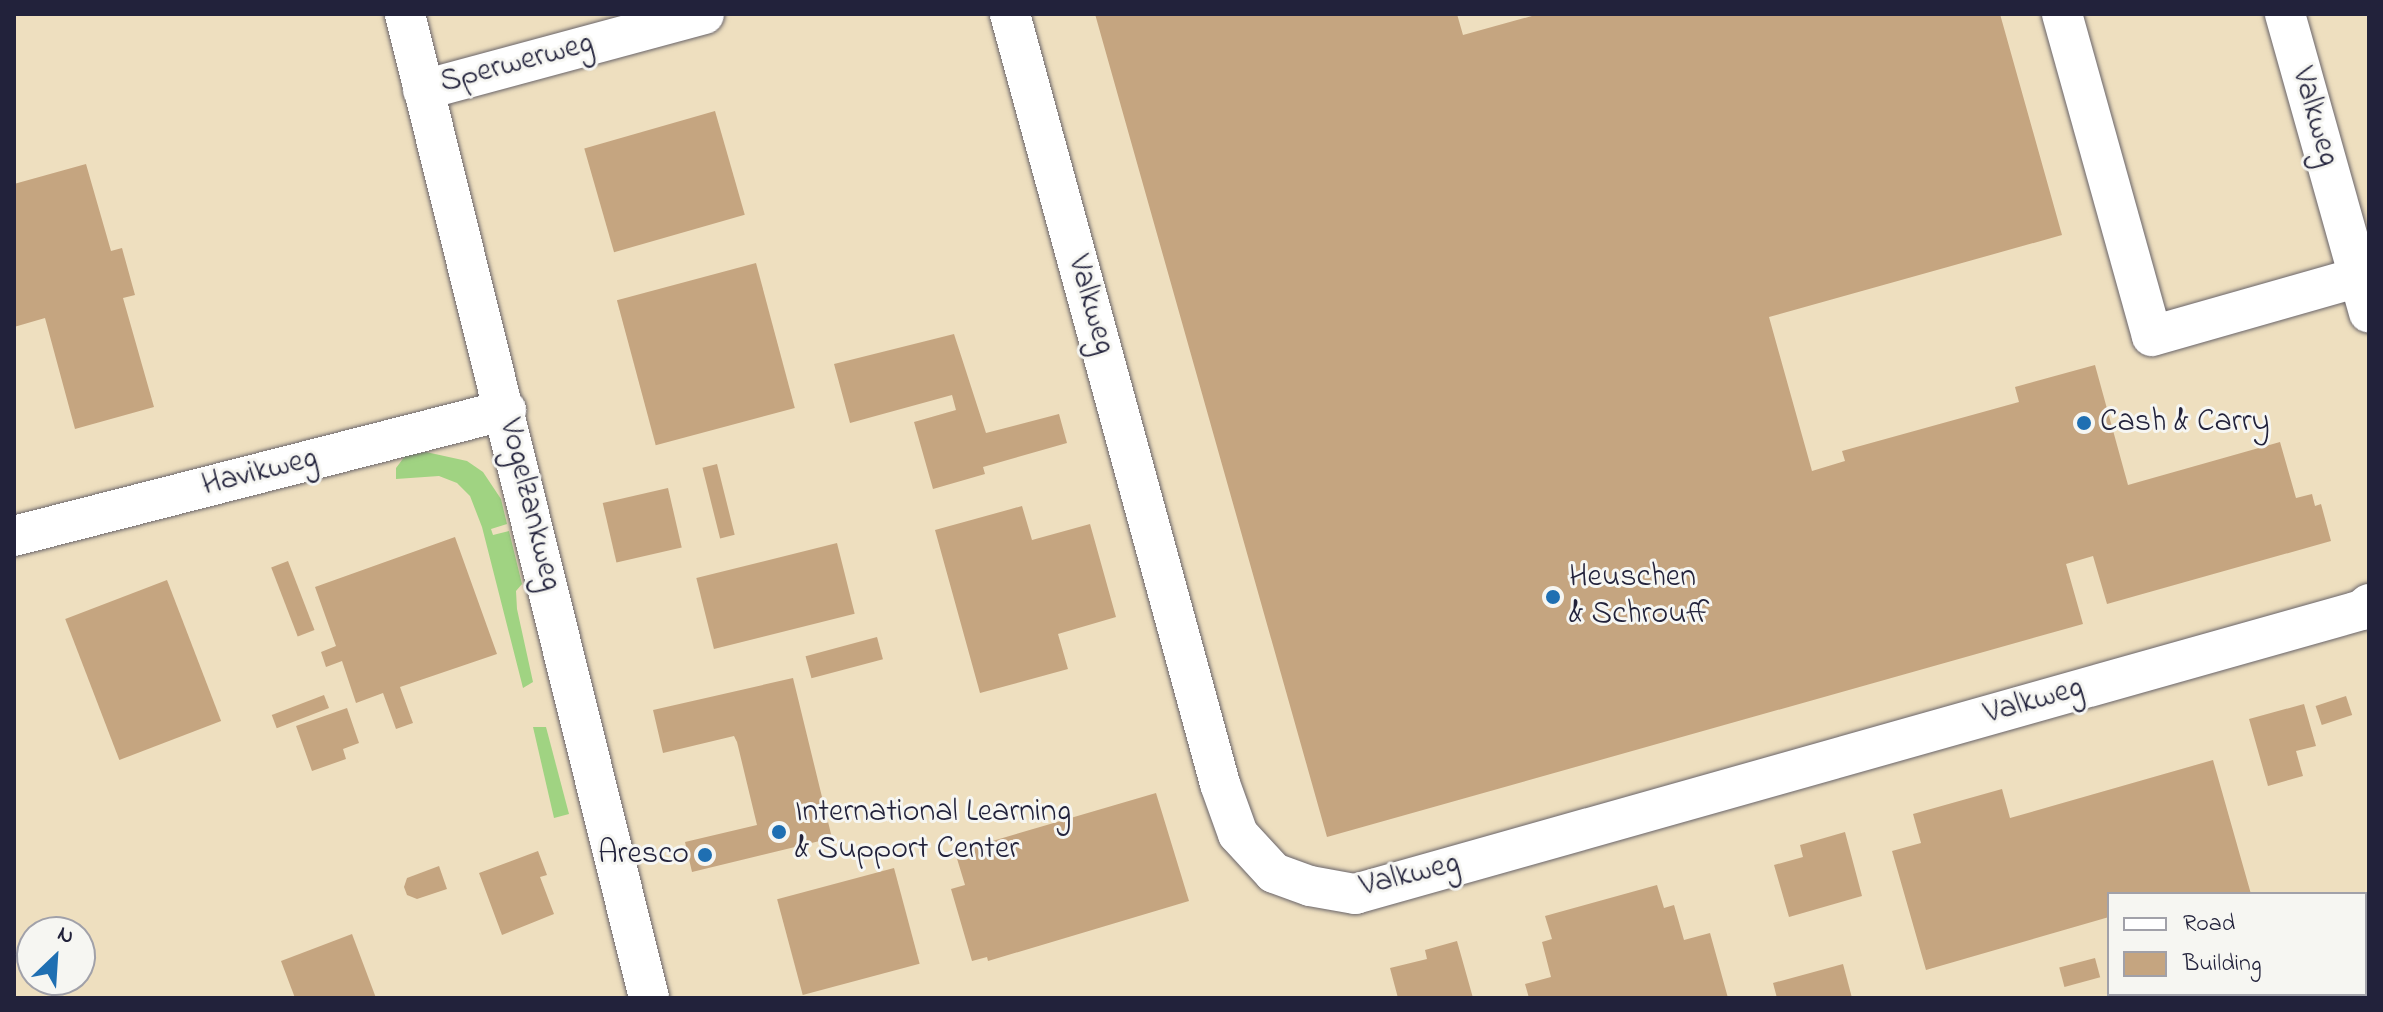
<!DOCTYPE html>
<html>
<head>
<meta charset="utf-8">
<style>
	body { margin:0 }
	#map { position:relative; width:2383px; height:1012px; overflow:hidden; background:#eedfbf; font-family:"Indie Flower",sans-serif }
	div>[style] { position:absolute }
	.green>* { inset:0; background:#a0d382 }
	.building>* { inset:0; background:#c5a580; transform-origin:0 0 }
	.roads { filter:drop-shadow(0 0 2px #696469) drop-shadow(0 0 2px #696469) }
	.minor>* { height:40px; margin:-20px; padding:0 20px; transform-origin:20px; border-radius:20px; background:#fff }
	.dots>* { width:22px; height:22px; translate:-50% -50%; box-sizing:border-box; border:4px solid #f6f6f2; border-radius:50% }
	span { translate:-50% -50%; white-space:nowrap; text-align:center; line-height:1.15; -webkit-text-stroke:6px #f6f6f2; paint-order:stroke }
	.street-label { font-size:32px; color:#22223b }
	.poi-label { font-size:32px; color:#22223b }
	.left { translate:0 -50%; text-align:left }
	.right { translate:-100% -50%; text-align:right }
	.frame { position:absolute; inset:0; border:16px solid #22223b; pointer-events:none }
	.legend { position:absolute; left:2107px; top:892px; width:260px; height:104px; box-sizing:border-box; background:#f6f6f2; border:2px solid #a1a1a9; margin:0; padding:10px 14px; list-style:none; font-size:24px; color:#22223b }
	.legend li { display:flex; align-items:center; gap:16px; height:40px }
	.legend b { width:40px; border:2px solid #a1a1a9 }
	.north { position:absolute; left:16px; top:916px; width:80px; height:80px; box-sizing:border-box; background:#f6f6f2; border:2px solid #a1a1a9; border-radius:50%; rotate:25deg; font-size:22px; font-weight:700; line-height:32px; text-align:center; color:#22223b }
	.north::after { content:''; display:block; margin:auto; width:28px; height:36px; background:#1f6fb2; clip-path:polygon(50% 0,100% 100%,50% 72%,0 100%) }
</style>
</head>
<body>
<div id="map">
	<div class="green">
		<i style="clip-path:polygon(426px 452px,467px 461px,483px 472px,501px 499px,507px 524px,491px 529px,493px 535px,509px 531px,522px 584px,516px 591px,517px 609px,533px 682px,523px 688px,482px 527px,470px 496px,457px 483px,439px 476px,396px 479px,396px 468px,405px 456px)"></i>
		<i style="clip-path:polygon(533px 727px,546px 727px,569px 814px,554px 818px)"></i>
	</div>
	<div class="building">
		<i style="clip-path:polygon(1095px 14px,1457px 14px,1463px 35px,1539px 14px,2000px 14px,2062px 235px,1769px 317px,1812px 471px,1845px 461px,1842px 451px,2019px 402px,2015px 387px,2095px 365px,2128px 485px,2280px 442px,2296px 498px,2312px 494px,2315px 506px,2321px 504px,2331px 541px,2107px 604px,2093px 556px,2066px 564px,2083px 624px,1327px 837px)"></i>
		<i style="left:715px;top:111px;width:108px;height:136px;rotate:74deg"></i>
		<i style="clip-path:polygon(86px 164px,111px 251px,122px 248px,135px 295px,123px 298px,154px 407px,75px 429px,45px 318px,14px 327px,14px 184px)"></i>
		<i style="left:756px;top:263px;width:150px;height:144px;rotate:75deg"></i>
		<i style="clip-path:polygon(954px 334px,986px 433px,1059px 414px,1067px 443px,983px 467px,985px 474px,933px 489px,914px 422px,956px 410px,952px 395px,850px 423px,834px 364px)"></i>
		<i style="left:717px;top:464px;width:73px;height:15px;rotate:76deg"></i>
		<i style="left:668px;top:488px;width:61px;height:67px;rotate:77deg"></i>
		<i style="clip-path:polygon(1022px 506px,1032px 540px,1090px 524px,1116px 617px,1058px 634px,1068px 669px,980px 693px,935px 530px)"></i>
		<i style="clip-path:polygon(455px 537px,497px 654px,400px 687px,413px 723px,396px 729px,383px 693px,356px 703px,342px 661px,326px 667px,321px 652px,336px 646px,315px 587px)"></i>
		<i style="left:837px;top:543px;width:73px;height:145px;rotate:76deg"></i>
		<i style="left:288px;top:561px;width:74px;height:18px;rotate:69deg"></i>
		<i style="left:167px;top:580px;width:151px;height:109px;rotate:69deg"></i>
		<i style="left:877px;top:637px;width:23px;height:74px;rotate:75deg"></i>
		<i style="clip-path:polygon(793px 678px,832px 838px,692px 872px,685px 842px,757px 825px,737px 742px,734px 736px,663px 753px,653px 710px)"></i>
		<i style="left:324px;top:695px;width:14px;height:56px;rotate:69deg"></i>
		<i style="left:2346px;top:696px;width:20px;height:32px;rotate:72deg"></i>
		<i style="clip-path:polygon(2304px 704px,2316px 746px,2296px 751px,2303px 776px,2268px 786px,2249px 719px)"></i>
		<i style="clip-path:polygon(347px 708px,359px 743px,343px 749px,346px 759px,312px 771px,296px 726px)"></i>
		<i style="clip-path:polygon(2213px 760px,2251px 894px,2109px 894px,2109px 917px,1926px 970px,1892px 851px,1921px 843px,1913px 814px,2002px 789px,2010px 818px)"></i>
		<i style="clip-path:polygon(1156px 793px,1189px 901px,988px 961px,987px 957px,972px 961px,951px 889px,965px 885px,955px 852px)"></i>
		<i style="clip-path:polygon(1845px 832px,1862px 896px,1789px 917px,1774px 865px,1803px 857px,1800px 845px)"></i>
		<i style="clip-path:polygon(538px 851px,547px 875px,540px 877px,554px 914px,502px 935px,479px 873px)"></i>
		<i style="clip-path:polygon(439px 866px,447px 889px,417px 899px,407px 895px,404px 887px,407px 878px)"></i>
		<i style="left:894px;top:868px;width:99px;height:121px;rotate:75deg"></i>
		<i style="clip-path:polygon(1657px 885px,1664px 908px,1674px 905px,1684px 940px,1710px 933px,1728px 998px,1529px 998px,1525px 984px,1551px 977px,1542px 942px,1552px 939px,1545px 916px)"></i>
		<i style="clip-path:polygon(352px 934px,376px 998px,295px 998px,281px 961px)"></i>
		<i style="clip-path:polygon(1457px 941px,1473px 998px,1398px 998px,1390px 968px,1427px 959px,1425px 950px)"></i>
		<i style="left:2095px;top:958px;width:20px;height:37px;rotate:75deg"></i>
		<i style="clip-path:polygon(1843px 964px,1852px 998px,1777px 998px,1773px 983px)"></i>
	</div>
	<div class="roads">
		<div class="minor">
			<i style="left:405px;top:14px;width:1014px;rotate:76.07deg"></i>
			<i style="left:1010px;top:14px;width:798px;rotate:74.74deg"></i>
			<i style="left:1220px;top:784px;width:53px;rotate:70.2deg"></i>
			<i style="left:1238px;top:834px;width:53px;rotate:47.3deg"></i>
			<i style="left:1274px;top:873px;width:38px;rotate:20deg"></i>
			<i style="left:1310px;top:886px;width:46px;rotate:10.1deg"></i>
			<i style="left:1355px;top:894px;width:1046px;rotate:-15.75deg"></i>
			<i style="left:2362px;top:610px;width:9px;rotate:-41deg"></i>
			<i style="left:2062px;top:14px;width:334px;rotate:74.4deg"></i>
			<i style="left:2152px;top:336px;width:215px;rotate:-15.9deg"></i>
			<i style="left:2285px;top:14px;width:310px;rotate:74.3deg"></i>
			<i style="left:423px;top:90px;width:291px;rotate:-15.1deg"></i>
			<i style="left:14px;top:536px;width:508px;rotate:-14.36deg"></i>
		</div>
	</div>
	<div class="dots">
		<i style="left:2084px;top:423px;background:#1f6fb2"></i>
		<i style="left:1553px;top:597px;background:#1f6fb2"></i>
		<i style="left:779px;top:832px;background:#1f6fb2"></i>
		<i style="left:705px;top:855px;background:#1f6fb2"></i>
	</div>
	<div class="street-label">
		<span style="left:517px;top:64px;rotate:-15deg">Sperwerweg</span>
		<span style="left:2314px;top:117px;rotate:74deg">Valkweg</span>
		<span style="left:1090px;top:305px;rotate:74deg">Valkweg</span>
		<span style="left:260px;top:473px;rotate:-14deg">Havikweg</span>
		<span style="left:529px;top:505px;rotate:76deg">Vogelzankweg</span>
		<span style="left:2034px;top:702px;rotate:-16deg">Valkweg</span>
		<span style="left:1410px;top:876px;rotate:-14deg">Valkweg</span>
	</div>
	<div class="poi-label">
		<span class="left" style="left:2100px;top:423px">Cash &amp; Carry</span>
		<span class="left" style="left:1569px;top:597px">Heuschen<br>&amp; Schrouff</span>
		<span class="left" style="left:795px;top:832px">International Learning<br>&amp; Support Center</span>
		<span class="right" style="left:689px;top:855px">Aresco</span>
	</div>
	<div class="frame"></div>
	<ul class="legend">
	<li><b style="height:10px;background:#fff"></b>Road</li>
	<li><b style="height:22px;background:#c5a580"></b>Building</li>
	</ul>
	<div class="north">N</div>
</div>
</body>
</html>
